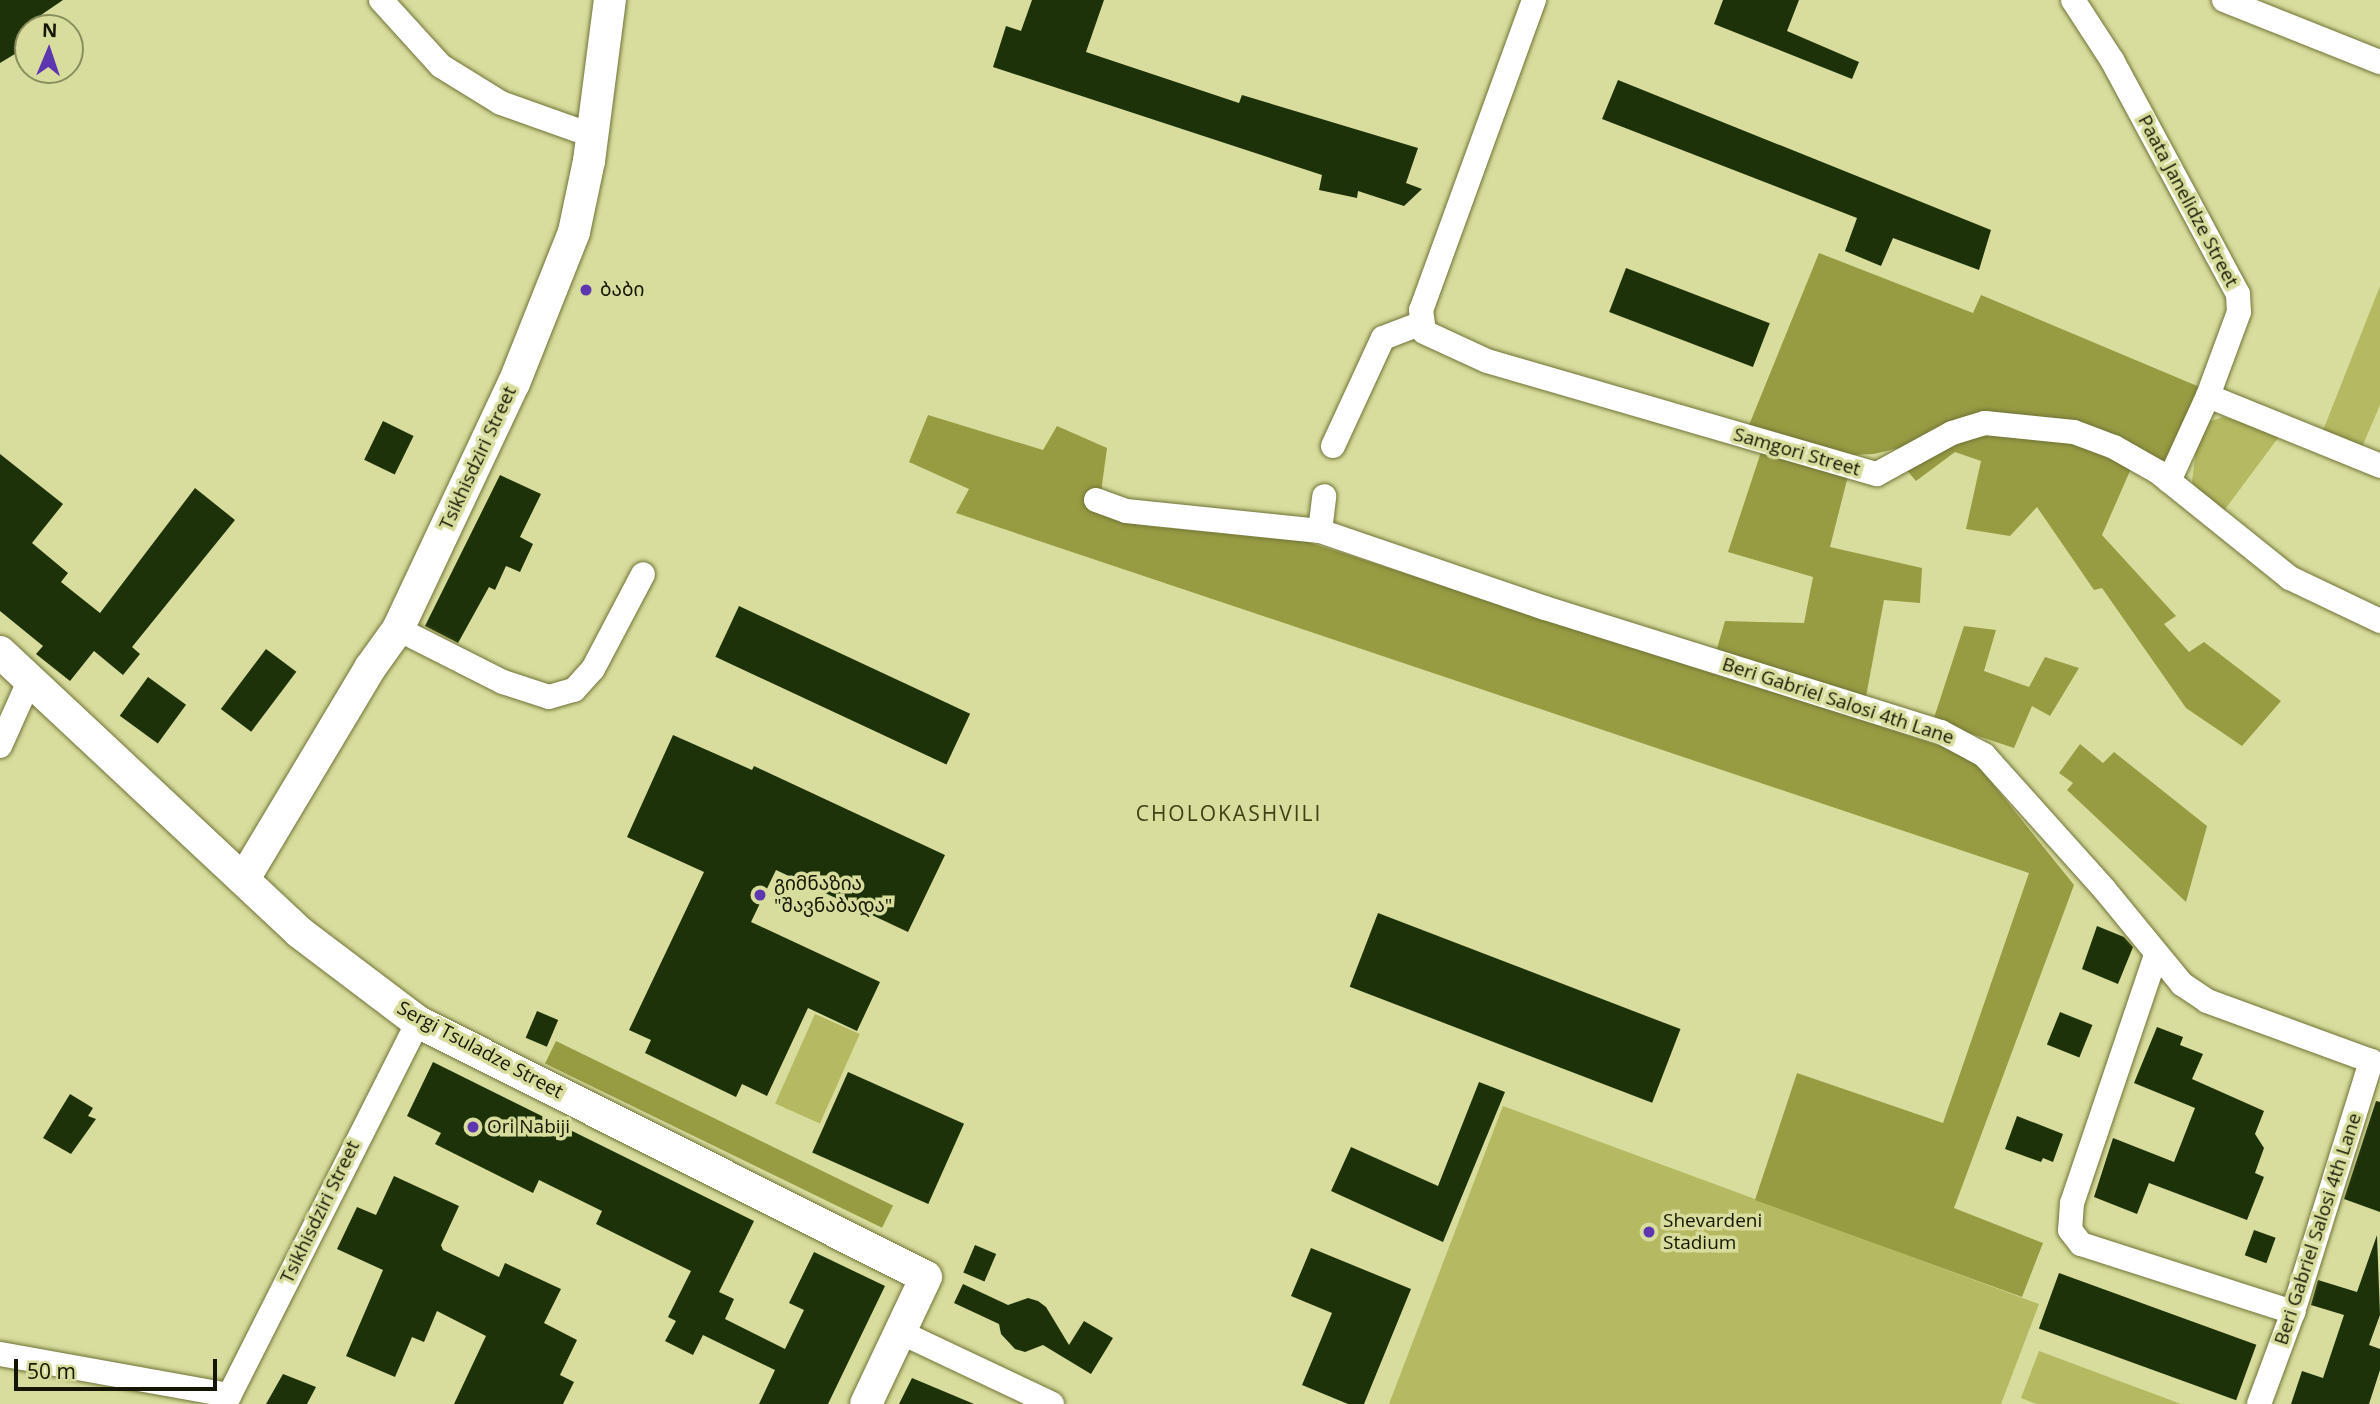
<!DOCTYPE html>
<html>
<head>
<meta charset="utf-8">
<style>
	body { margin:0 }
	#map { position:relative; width:2380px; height:1404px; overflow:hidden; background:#d8dd9d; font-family:"Open Sans","Noto Sans Georgian",sans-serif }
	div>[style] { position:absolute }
	.green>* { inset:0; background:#b4b962; transform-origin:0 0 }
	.forest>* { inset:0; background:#979c43; transform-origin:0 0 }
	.building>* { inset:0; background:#1e320a; transform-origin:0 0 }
	.roads { filter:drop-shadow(0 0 2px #707336) drop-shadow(0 0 2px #707336) }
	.minor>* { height:24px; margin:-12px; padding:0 12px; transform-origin:12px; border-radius:12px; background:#fff }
	.tertiary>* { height:32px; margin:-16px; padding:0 16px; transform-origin:16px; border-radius:16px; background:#fff }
	.dots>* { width:19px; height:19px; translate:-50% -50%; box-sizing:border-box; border:4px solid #d8dd9d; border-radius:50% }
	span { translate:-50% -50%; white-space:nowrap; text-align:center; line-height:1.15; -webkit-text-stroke:7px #d8dd9d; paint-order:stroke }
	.street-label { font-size:19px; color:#151600 }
	.poi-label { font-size:19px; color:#151600 }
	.left { translate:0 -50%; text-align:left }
	.neighbourhood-label { font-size:21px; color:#3f4112; letter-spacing:2px }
	.north { position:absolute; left:14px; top:14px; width:70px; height:70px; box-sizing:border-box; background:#d8dd9d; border:2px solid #8a8d5e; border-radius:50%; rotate:2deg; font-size:19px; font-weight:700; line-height:28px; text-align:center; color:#151600 }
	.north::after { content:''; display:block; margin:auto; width:24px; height:32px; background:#5c37af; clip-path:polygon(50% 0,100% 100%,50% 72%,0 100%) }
	.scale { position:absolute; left:14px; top:1359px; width:203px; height:32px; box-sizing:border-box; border:4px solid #151600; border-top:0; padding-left:9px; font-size:21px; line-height:24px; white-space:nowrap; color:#151600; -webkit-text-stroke:5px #d8dd9d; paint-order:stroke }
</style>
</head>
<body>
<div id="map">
	<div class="green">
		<i style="clip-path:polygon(2380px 286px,2380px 405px,2362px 447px,2322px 433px)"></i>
		<i style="clip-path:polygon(2223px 417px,2281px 434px,2223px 512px,2194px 490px,2192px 481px,2198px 436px,2205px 423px)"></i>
		<i style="left:815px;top:1014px;width:49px;height:98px;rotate:24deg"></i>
		<i style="clip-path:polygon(1503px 1106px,2039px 1304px,2001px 1404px,1389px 1404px)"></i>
		<i style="clip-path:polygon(2039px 1351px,2181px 1404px,2037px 1404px,2021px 1398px)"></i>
	</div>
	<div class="forest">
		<i style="clip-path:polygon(1819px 253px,1973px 313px,1981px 295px,2202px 388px,2165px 465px,2084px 424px,1920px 443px,1874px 454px,1827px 456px,1747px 430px)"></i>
		<i style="clip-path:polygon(928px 415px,1043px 450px,1057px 426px,1107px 448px,1099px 507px,1138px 525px,1308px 542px,1953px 750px,1980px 768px,2074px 885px,1954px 1208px,2043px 1243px,2022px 1297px,1755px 1200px,1797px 1073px,1943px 1123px,2029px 873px,956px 513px,969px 489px,909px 462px)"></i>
		<i style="clip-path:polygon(2042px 431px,2133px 464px,2102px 535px,2176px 616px,2164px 624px,2189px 652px,2204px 642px,2281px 701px,2242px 746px,2186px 708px,2102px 588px,2094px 590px,2037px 507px,2010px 536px,1966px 529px,1981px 461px,1955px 452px,1916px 481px,1905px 468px,1954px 437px)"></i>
		<i style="clip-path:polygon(1762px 449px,1848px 476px,1830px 547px,1922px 568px,1920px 603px,1884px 600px,1865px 702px,1716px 652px,1725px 621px,1804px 623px,1813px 577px,1728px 552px)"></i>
		<i style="clip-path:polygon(1964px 626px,1996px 630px,1984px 671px,2029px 687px,2045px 657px,2079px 668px,2050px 716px,2032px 706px,2014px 748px,1933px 721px)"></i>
		<i style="clip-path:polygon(2080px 744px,2103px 763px,2114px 752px,2207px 826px,2186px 902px,2067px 790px,2073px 783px,2059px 773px)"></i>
		<i style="left:556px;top:1041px;width:375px;height:25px;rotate:26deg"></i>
	</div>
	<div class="building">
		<i style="clip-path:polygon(0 0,63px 0,41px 15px,49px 28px,28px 28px,28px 46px,0 63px)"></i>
		<i style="clip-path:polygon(1032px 0,1104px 0,1086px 52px,1239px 103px,1242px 95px,1418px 148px,1406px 183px,1422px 189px,1404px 206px,1358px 191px,1357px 198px,1319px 190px,1322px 175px,993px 67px,1006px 26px,1021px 31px)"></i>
		<i style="clip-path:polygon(1723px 0,1799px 0,1787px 31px,1859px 62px,1852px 79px,1714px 24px)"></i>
		<i style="clip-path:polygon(1618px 80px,1991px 230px,1979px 270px,1893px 238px,1881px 266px,1845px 251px,1857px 218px,1602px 119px)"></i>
		<i style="left:1626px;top:268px;width:154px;height:47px;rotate:21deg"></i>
		<i style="left:383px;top:421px;width:34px;height:43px;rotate:26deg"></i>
		<i style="clip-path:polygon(0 454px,63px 504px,32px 543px,68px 573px,61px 582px,100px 613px,195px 488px,235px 520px,132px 647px,140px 654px,123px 675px,94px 651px,70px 681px,36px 654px,43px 646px,0 611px)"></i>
		<i style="clip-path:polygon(500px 475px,541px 494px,520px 537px,533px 544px,520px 572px,506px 566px,495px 590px,489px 587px,458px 643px,425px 626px)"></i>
		<i style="left:739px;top:606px;width:255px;height:56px;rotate:25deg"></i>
		<i style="left:266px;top:649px;width:38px;height:75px;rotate:37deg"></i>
		<i style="left:148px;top:677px;width:47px;height:48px;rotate:36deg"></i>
		<i style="clip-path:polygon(673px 735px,752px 770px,754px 766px,945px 855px,908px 932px,776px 870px,751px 922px,880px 982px,857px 1031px,808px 1008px,767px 1096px,742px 1084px,736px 1097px,645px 1053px,651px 1040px,629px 1030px,704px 872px,627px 837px)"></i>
		<i style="left:1378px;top:913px;width:324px;height:79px;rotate:21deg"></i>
		<i style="clip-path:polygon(2097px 926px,2124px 937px,2133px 947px,2118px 984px,2082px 969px)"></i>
		<i style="left:537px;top:1011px;width:23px;height:29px;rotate:23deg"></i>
		<i style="left:2060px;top:1012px;width:35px;height:35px;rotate:22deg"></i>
		<i style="clip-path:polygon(2157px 1027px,2183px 1037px,2180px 1045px,2203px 1054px,2192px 1079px,2264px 1111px,2255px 1134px,2264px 1148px,2255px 1173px,2264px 1177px,2247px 1220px,2149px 1183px,2137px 1214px,2094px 1197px,2113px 1138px,2174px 1162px,2195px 1108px,2134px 1083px)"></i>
		<i style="clip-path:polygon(433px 1062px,754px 1221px,719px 1292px,734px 1299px,725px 1319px,785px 1349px,804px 1310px,789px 1303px,814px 1252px,885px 1286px,828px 1404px,759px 1404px,775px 1370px,703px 1335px,693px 1355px,665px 1341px,676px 1321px,668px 1317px,691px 1271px,596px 1224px,602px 1211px,539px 1180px,533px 1193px,435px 1144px,441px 1133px,407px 1116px)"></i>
		<i style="left:848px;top:1072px;width:127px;height:88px;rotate:24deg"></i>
		<i style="clip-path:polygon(1479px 1082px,1505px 1092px,1443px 1242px,1331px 1191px,1351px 1147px,1438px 1186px)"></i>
		<i style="clip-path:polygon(70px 1094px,93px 1108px,88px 1116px,96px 1119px,71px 1154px,43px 1138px)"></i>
		<i style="clip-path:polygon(2376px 1101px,2380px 1102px,2380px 1212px,2344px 1199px)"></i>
		<i style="clip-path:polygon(2017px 1116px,2063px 1134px,2053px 1162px,2043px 1158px,2041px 1162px,2005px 1149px)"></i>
		<i style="clip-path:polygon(394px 1176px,459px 1206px,441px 1245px,443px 1250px,499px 1277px,505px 1263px,561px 1289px,544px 1323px,577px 1340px,560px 1375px,574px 1382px,563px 1404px,454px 1404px,486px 1336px,437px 1311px,424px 1342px,412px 1337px,395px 1377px,346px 1356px,383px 1270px,337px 1249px,357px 1207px,376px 1215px)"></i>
		<i style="left:2254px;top:1230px;width:23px;height:27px;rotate:20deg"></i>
		<i style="clip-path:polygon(2377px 1235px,2380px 1315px,2369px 1345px,2380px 1349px,2380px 1370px,2369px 1404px,2291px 1404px,2302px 1371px,2323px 1378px,2344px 1315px,2311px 1305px,2318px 1280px,2357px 1292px)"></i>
		<i style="left:975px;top:1245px;width:23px;height:30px;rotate:23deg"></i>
		<i style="clip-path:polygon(1311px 1248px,1411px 1289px,1364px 1404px,1348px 1404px,1302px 1385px,1332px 1313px,1291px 1296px)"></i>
		<i style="left:2059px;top:1273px;width:210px;height:59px;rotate:20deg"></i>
		<i style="clip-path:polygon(963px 1284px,1008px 1305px,1028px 1298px,1038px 1301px,1046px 1307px,1069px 1345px,1084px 1321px,1113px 1338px,1091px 1374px,1043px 1345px,1025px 1352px,1015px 1349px,1001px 1334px,999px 1324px,954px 1303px)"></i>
		<i style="clip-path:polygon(283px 1374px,316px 1387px,307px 1404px,266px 1404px)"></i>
		<i style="clip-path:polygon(912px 1378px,974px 1404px,899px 1404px)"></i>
	</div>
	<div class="roads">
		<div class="minor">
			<i style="left:381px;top:0;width:89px;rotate:47.7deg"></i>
			<i style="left:441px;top:66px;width:70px;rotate:31.7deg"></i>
			<i style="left:501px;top:103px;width:96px;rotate:19.6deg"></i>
			<i style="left:1534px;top:0;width:330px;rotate:110deg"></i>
			<i style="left:1421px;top:310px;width:22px;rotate:82deg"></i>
			<i style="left:1424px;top:332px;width:69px;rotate:24.7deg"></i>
			<i style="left:1487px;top:361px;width:406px;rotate:16.2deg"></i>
			<i style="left:1877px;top:474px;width:85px;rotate:-28.7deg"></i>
			<i style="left:1952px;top:433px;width:34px;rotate:-17deg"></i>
			<i style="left:1985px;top:423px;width:89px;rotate:5.8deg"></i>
			<i style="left:2074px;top:432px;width:43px;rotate:20.6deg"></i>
			<i style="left:2114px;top:447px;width:51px;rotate:29.6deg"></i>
			<i style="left:2158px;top:472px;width:169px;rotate:38.8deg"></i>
			<i style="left:2290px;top:578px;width:100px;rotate:25.5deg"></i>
			<i style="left:2073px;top:0;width:72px;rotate:57deg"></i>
			<i style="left:2112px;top:60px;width:266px;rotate:61.7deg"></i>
			<i style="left:2238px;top:294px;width:18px;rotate:87deg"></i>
			<i style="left:2239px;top:312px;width:90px;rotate:110.3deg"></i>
			<i style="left:2208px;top:396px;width:186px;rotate:22.1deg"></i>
			<i style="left:2224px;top:0;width:168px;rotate:21.7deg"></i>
			<i style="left:1333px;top:446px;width:119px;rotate:-65.2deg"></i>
			<i style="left:1383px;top:338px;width:40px;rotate:-21deg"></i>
			<i style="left:2169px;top:481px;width:94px;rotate:-65.4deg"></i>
			<i style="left:1096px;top:500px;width:32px;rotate:20deg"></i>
			<i style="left:1126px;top:511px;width:195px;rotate:5.9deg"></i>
			<i style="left:1320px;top:531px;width:238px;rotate:18.9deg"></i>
			<i style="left:1545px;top:608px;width:415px;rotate:17.4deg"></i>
			<i style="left:1941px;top:732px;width:49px;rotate:28.1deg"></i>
			<i style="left:1984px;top:755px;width:181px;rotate:48.1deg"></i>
			<i style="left:2105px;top:890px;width:122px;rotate:50.7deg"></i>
			<i style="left:2182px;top:984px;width:30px;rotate:34deg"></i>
			<i style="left:2207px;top:1001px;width:175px;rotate:20.1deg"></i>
			<i style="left:1320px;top:531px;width:35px;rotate:-83deg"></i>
			<i style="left:398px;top:629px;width:118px;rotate:26.8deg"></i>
			<i style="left:503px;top:682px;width:48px;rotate:18.1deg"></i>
			<i style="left:549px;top:697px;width:26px;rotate:-16deg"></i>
			<i style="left:574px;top:690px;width:28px;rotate:-48deg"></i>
			<i style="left:593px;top:669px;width:107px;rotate:-62.2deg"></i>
			<i style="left:0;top:746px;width:76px;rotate:-65.8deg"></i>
			<i style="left:2156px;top:955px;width:262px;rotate:108.7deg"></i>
			<i style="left:2072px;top:1203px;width:27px;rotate:94deg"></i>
			<i style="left:2070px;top:1230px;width:18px;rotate:52deg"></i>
			<i style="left:2081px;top:1244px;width:223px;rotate:17.8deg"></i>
			<i style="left:900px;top:1332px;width:168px;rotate:25.3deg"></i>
			<i style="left:0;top:1354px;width:233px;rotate:10.2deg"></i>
			<i style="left:225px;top:1404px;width:428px;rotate:-63.2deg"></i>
			<i style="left:2259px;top:1404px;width:98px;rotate:-69.7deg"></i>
			<i style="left:2293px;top:1312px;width:263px;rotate:-72.7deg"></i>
		</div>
		<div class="tertiary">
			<i style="left:0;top:652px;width:410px;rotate:43.1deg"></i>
			<i style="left:299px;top:932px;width:149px;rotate:37.1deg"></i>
			<i style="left:418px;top:1022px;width:568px;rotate:26.66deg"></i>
			<i style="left:926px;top:1277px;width:140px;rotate:115.3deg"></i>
			<i style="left:245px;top:877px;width:244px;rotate:-59.1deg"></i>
			<i style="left:370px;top:668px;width:48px;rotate:-54.3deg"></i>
			<i style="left:398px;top:629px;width:272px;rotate:-64.8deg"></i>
			<i style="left:514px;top:383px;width:162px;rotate:-68.3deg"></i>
			<i style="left:574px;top:232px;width:73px;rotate:-78.1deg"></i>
			<i style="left:589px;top:161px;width:162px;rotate:-82.6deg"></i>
		</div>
	</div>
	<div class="dots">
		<i style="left:586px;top:290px;background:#5c37af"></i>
		<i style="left:760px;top:895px;background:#5c37af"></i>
		<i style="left:473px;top:1127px;background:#5c37af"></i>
		<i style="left:1649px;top:1232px;background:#5c37af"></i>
	</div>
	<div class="street-label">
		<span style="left:2188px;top:201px;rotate:62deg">Paata Janelidze Street</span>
		<span style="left:1797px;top:452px;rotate:16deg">Samgori Street</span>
		<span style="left:478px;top:458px;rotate:-65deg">Tsikhisdziri Street</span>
		<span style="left:1838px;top:701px;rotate:18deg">Beri Gabriel Salosi 4th Lane</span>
		<span style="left:480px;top:1050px;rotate:28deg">Sergi Tsuladze Street</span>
		<span style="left:320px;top:1212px;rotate:-64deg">Tsikhisdziri Street</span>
		<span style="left:2318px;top:1229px;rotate:-72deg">Beri Gabriel Salosi 4th Lane</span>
	</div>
	<div class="poi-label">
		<span class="left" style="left:600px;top:290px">ბაბი</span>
		<span class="left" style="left:774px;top:895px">გიმნაზია<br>"შავნაბადა"</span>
		<span class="left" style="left:487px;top:1127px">Ori Nabiji</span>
		<span class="left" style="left:1663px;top:1232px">Shevardeni<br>Stadium</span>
	</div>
	<div class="neighbourhood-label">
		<span style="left:1229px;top:813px">CHOLOKASHVILI</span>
	</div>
	<div class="north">N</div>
	<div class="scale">50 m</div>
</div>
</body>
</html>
